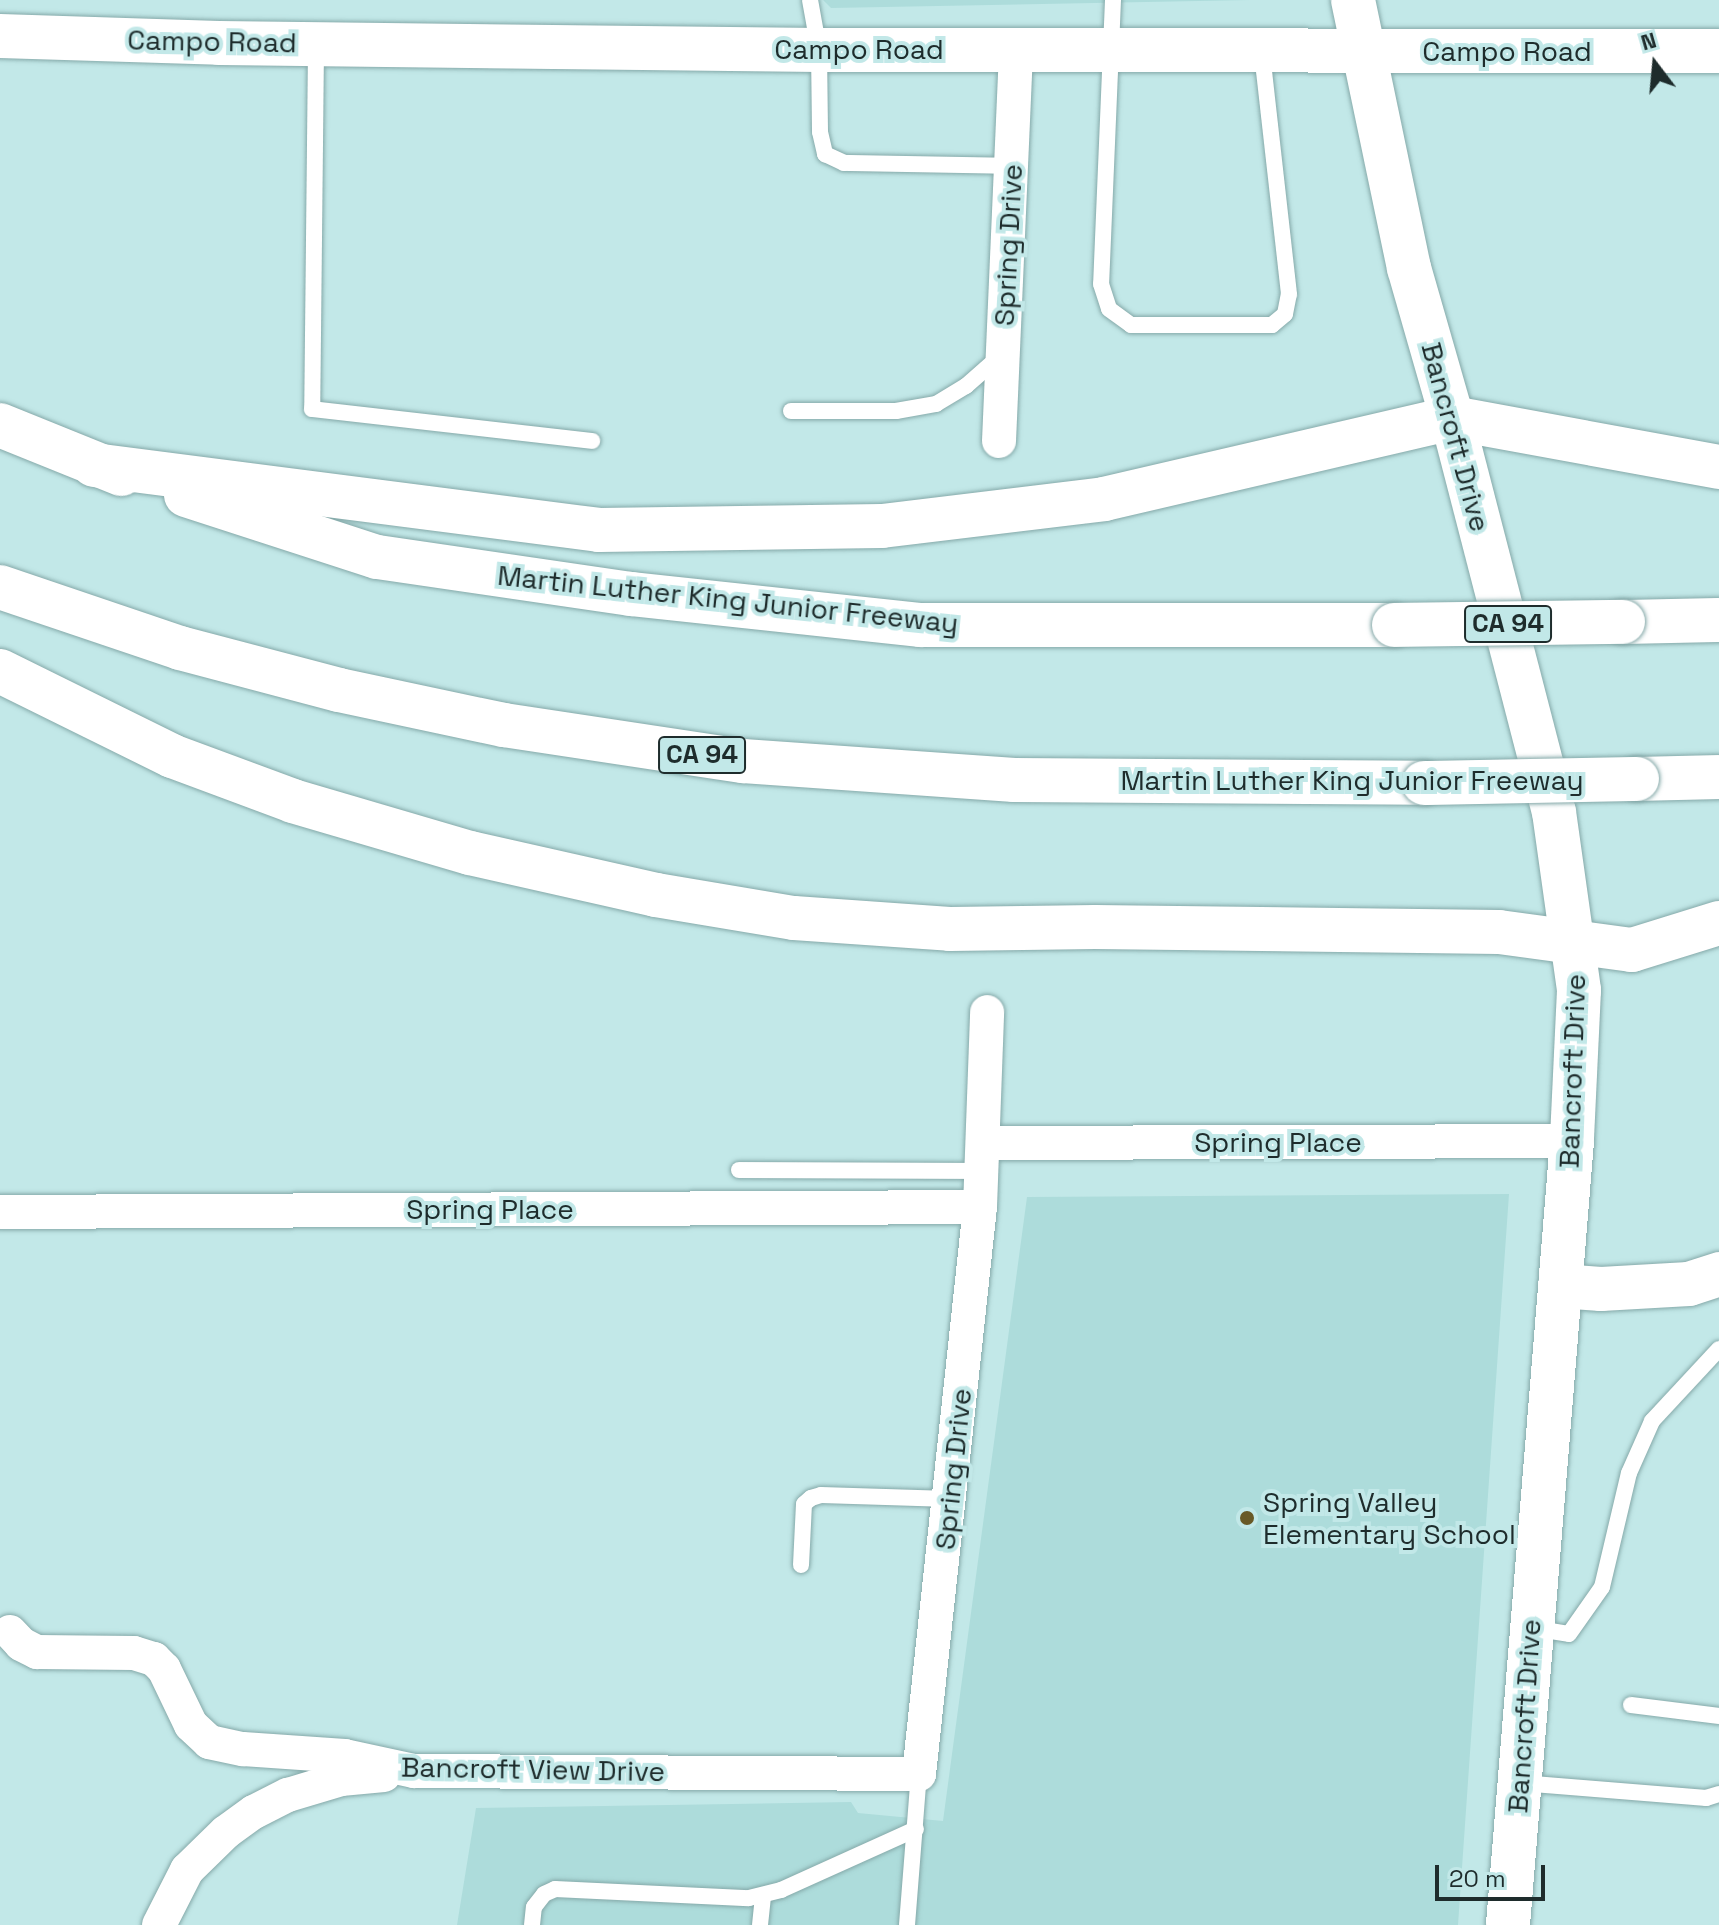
<!DOCTYPE html>
<html>
<head>
<meta charset="utf-8">
<style>
	body { margin:0 }
	#map { position:relative; width:1719px; height:1925px; overflow:hidden; background:#c2e8e8; font-family:"Space Grotesk",sans-serif }
	div>[style] { position:absolute }
	.built>* { inset:0; background:#addcdb }
	.roads { filter:drop-shadow(0 0 2px #85a9a9) drop-shadow(0 0 2px #85a9a9) }
	.lane>* { height:16px; margin:-8px; padding:0 8px; transform-origin:8px; border-radius:8px; background:#fff }
	.street>* { height:34px; margin:-17px; padding:0 17px; transform-origin:17px; border-radius:17px; background:#fff }
	.secondary>* { height:44px; margin:-22px; padding:0 22px; transform-origin:22px; border-radius:22px; background:#fff }
	.highway>* { height:44px; margin:-22px; padding:0 22px; transform-origin:22px; border-radius:22px; background:#fff }
	.bridges { filter:drop-shadow(0 0 2px #85a9a9) drop-shadow(0 0 2px #85a9a9) }
	.highway-bridge>* { height:44px; margin:-22px; padding:0 22px; transform-origin:22px; border-radius:22px; background:#fff }
	.dots>* { width:22px; height:22px; translate:-50% -50%; box-sizing:border-box; border:4px solid #c2e8e8; border-radius:50% }
	span { translate:-50% -50%; white-space:nowrap; text-align:center; line-height:1.15; -webkit-text-stroke:8px #c2e8e8; paint-order:stroke }
	.shield-label span { padding:2px 6px; background:#c2e8e8; border:2px solid; border-radius:6px; -webkit-text-stroke-width:0 }
	.shield-label { font-size:26px; color:#1e2c2c; font-weight:700 }
	.street-label { font-size:28px; color:#1e2c2c }
	.poi-label { font-size:28px; color:#1e2c2c }
	.left { translate:0 -50%; text-align:left }
	.north { position:absolute; left:1615px; top:24px; width:80px; height:80px; -webkit-text-stroke:6px #c2e8e8; paint-order:stroke; rotate:344deg; font-size:22px; font-weight:700; line-height:32px; text-align:center; color:#1e2c2c }
	.north::after { content:''; display:block; margin:auto; width:28px; height:36px; background:#1e2c2c; clip-path:polygon(50% 0,100% 100%,50% 72%,0 100%) }
	.scale { position:absolute; left:1435px; top:1865px; width:110px; height:36px; box-sizing:border-box; border:4px solid #1e2c2c; border-top:0; padding-left:10px; font-size:24px; line-height:28px; white-space:nowrap; color:#1e2c2c; -webkit-text-stroke:6px #c2e8e8; paint-order:stroke }
</style>
</head>
<body>
<div id="map">
	<div class="built">
		<i style="clip-path:polygon(823px 0,1250px 0,831px 8px)"></i>
		<i style="clip-path:polygon(1509px 1194px,1458px 1925px,457px 1925px,476px 1808px,851px 1802px,858px 1813px,943px 1821px,1027px 1197px)"></i>
	</div>
	<div class="roads">
		<div class="lane">
			<i style="left:810px;top:0;width:51px;rotate:79.8deg"></i>
			<i style="left:819px;top:50px;width:82px;rotate:89.3deg"></i>
			<i style="left:820px;top:132px;width:23px;rotate:77deg"></i>
			<i style="left:825px;top:154px;width:21px;rotate:25deg"></i>
			<i style="left:844px;top:163px;width:167px;rotate:1deg"></i>
			<i style="left:1113px;top:0;width:284px;rotate:92.4deg"></i>
			<i style="left:1101px;top:284px;width:26px;rotate:72deg"></i>
			<i style="left:1109px;top:309px;width:27px;rotate:36deg"></i>
			<i style="left:1131px;top:325px;width:141px"></i>
			<i style="left:1272px;top:325px;width:17px;rotate:-40deg"></i>
			<i style="left:1285px;top:314px;width:20px;rotate:-79deg"></i>
			<i style="left:1289px;top:294px;width:243px;rotate:-96.4deg"></i>
			<i style="left:316px;top:48px;width:361px;rotate:90.6deg"></i>
			<i style="left:312px;top:409px;width:282px;rotate:6.5deg"></i>
			<i style="left:791px;top:411px;width:105px"></i>
			<i style="left:896px;top:411px;width:41px;rotate:-9.9deg"></i>
			<i style="left:936px;top:404px;width:35px;rotate:-31deg"></i>
			<i style="left:966px;top:386px;width:45px;rotate:-41.4deg"></i>
			<i style="left:739px;top:1170px;width:243px;rotate:0.2deg"></i>
			<i style="left:801px;top:1565px;width:61px;rotate:-87.2deg"></i>
			<i style="left:804px;top:1504px;width:9px;rotate:-41deg"></i>
			<i style="left:811px;top:1498px;width:10px;rotate:-17deg"></i>
			<i style="left:821px;top:1495px;width:129px;rotate:1.8deg"></i>
			<i style="left:1532px;top:1628px;width:37px;rotate:9deg"></i>
			<i style="left:1569px;top:1634px;width:57px;rotate:-54.9deg"></i>
			<i style="left:1602px;top:1587px;width:117px;rotate:-76.7deg"></i>
			<i style="left:1629px;top:1473px;width:57px;rotate:-66.1deg"></i>
			<i style="left:1652px;top:1421px;width:98px;rotate:-47.1deg"></i>
			<i style="left:1631px;top:1705px;width:89px;rotate:7.1deg"></i>
			<i style="left:1521px;top:1783px;width:186px;rotate:4.6deg"></i>
			<i style="left:1706px;top:1798px;width:14px;rotate:-17deg"></i>
			<i style="left:532px;top:1925px;width:18px;rotate:-84deg"></i>
			<i style="left:534px;top:1907px;width:16px;rotate:-52deg"></i>
			<i style="left:544px;top:1894px;width:12px;rotate:-24deg"></i>
			<i style="left:555px;top:1889px;width:194px;rotate:2.7deg"></i>
			<i style="left:749px;top:1898px;width:33px;rotate:-14deg"></i>
			<i style="left:781px;top:1890px;width:148px;rotate:-24.3deg"></i>
			<i style="left:760px;top:1925px;width:30px;rotate:-84deg"></i>
			<i style="left:907px;top:1925px;width:151px;rotate:-85.5deg"></i>
		</div>
		<div class="street">
			<i style="left:999px;top:441px;width:392px;rotate:-87.5deg"></i>
			<i style="left:984px;top:1143px;width:588px;rotate:-0.19deg"></i>
			<i style="left:0;top:1212px;width:980px;rotate:-0.29deg"></i>
			<i style="left:10px;top:1632px;width:16px;rotate:47deg"></i>
			<i style="left:21px;top:1644px;width:18px;rotate:27deg"></i>
			<i style="left:37px;top:1652px;width:97px;rotate:0.6deg"></i>
			<i style="left:134px;top:1653px;width:21px;rotate:17deg"></i>
			<i style="left:154px;top:1659px;width:14px;rotate:45deg"></i>
			<i style="left:164px;top:1669px;width:62px;rotate:64.3deg"></i>
			<i style="left:191px;top:1725px;width:25px;rotate:43deg"></i>
			<i style="left:209px;top:1742px;width:35px;rotate:12deg"></i>
			<i style="left:243px;top:1749px;width:102px;rotate:3.9deg"></i>
			<i style="left:345px;top:1756px;width:71px;rotate:12.3deg"></i>
			<i style="left:414px;top:1771px;width:505px;rotate:0.34deg"></i>
			<i style="left:919px;top:1774px;width:570px;rotate:-83.86deg"></i>
			<i style="left:980px;top:1207px;width:195px;rotate:-87.9deg"></i>
			<i style="left:159px;top:1925px;width:62px;rotate:-63deg"></i>
			<i style="left:187px;top:1870px;width:54px;rotate:-44.3deg"></i>
			<i style="left:226px;top:1832px;width:34px;rotate:-36deg"></i>
			<i style="left:254px;top:1812px;width:38px;rotate:-27deg"></i>
			<i style="left:288px;top:1795px;width:55px;rotate:-16.8deg"></i>
			<i style="left:341px;top:1779px;width:43px;rotate:-5.3deg"></i>
		</div>
		<div class="secondary">
			<i style="left:1353px;top:0;width:274px;rotate:78.2deg"></i>
			<i style="left:1409px;top:268px;width:156px;rotate:74deg"></i>
			<i style="left:1452px;top:418px;width:407px;rotate:75.5deg"></i>
			<i style="left:1554px;top:812px;width:180px;rotate:82deg"></i>
			<i style="left:1579px;top:990px;width:151px;rotate:92.7deg"></i>
			<i style="left:1572px;top:1141px;width:787px;rotate:94.67deg"></i>
			<i style="left:0;top:36px;width:219px;rotate:1.8deg"></i>
			<i style="left:219px;top:43px;width:600px;rotate:0.67deg"></i>
			<i style="left:819px;top:50px;width:900px;rotate:0.06deg"></i>
			<i style="left:1560px;top:1286px;width:41px;rotate:4.2deg"></i>
			<i style="left:1601px;top:1289px;width:88px;rotate:-3.3deg"></i>
			<i style="left:1689px;top:1284px;width:32px;rotate:-18deg"></i>
		</div>
		<div class="highway">
			<i style="left:0;top:425px;width:131px;rotate:22deg"></i>
			<i style="left:94px;top:465px;width:509px;rotate:7.33deg"></i>
			<i style="left:599px;top:530px;width:283px;rotate:-0.8deg"></i>
			<i style="left:882px;top:526px;width:224px;rotate:-6.9deg"></i>
			<i style="left:1104px;top:499px;width:357px;rotate:-13.1deg"></i>
			<i style="left:1452px;top:418px;width:271px;rotate:10.4deg"></i>
			<i style="left:186px;top:495px;width:201px;rotate:18deg"></i>
			<i style="left:377px;top:557px;width:257px;rotate:8.3deg"></i>
			<i style="left:631px;top:594px;width:291px;rotate:6.1deg"></i>
			<i style="left:920px;top:625px;width:474px"></i>
			<i style="left:0;top:587px;width:190px;rotate:18.7deg"></i>
			<i style="left:180px;top:648px;width:164px;rotate:14.8deg"></i>
			<i style="left:339px;top:690px;width:169px;rotate:12deg"></i>
			<i style="left:504px;top:725px;width:242px;rotate:8.6deg"></i>
			<i style="left:743px;top:761px;width:272px;rotate:4deg"></i>
			<i style="left:1014px;top:780px;width:410px;rotate:0.4deg"></i>
			<i style="left:1623px;top:622px;width:96px;rotate:-1.2deg"></i>
			<i style="left:0;top:671px;width:192px;rotate:26.3deg"></i>
			<i style="left:172px;top:756px;width:129px;rotate:20.4deg"></i>
			<i style="left:293px;top:801px;width:184px;rotate:16.4deg"></i>
			<i style="left:470px;top:853px;width:191px;rotate:12.7deg"></i>
			<i style="left:656px;top:895px;width:140px;rotate:9.5deg"></i>
			<i style="left:794px;top:918px;width:156px;rotate:4deg"></i>
			<i style="left:950px;top:929px;width:145px;rotate:-0.8deg"></i>
			<i style="left:1095px;top:927px;width:404px;rotate:0.7deg"></i>
			<i style="left:1499px;top:932px;width:134px;rotate:7.7deg"></i>
			<i style="left:1632px;top:950px;width:91px;rotate:-17.2deg"></i>
			<i style="left:1637px;top:779px;width:82px;rotate:-1.4deg"></i>
		</div>
	</div>
	<div class="bridges">
		<div class="highway-bridge">
			<i style="left:1394px;top:625px;width:229px;rotate:-0.8deg"></i>
			<i style="left:1424px;top:783px;width:213px;rotate:-1.1deg"></i>
		</div>
	</div>
	<div class="dots">
		<i style="left:1247px;top:1518px;background:#685926"></i>
	</div>
	<div class="shield-label">
		<span style="left:1508px;top:624px">CA 94</span>
		<span style="left:702px;top:755px">CA 94</span>
	</div>
	<div class="street-label">
		<span style="left:212px;top:41px;rotate:1deg">Campo Road</span>
		<span style="left:859px;top:49px">Campo Road</span>
		<span style="left:1507px;top:51px">Campo Road</span>
		<span style="left:1008px;top:245px;rotate:-87deg">Spring Drive</span>
		<span style="left:1456px;top:437px;rotate:75deg">Bancroft Drive</span>
		<span style="left:728px;top:599px;rotate:6deg">Martin Luther King Junior Freeway</span>
		<span style="left:1352px;top:780px">Martin Luther King Junior Freeway</span>
		<span style="left:1572px;top:1071px;rotate:-88deg">Bancroft Drive</span>
		<span style="left:1278px;top:1142px">Spring Place</span>
		<span style="left:490px;top:1209px">Spring Place</span>
		<span style="left:953px;top:1469px;rotate:-84deg">Spring Drive</span>
		<span style="left:1524px;top:1716px;rotate:-86deg">Bancroft Drive</span>
		<span style="left:533px;top:1769px;rotate:1deg">Bancroft View Drive</span>
	</div>
	<div class="poi-label">
		<span class="left" style="left:1263px;top:1518px">Spring Valley<br>Elementary School</span>
	</div>
	<div class="north">N</div>
	<div class="scale">20 m</div>
</div>
</body>
</html>
